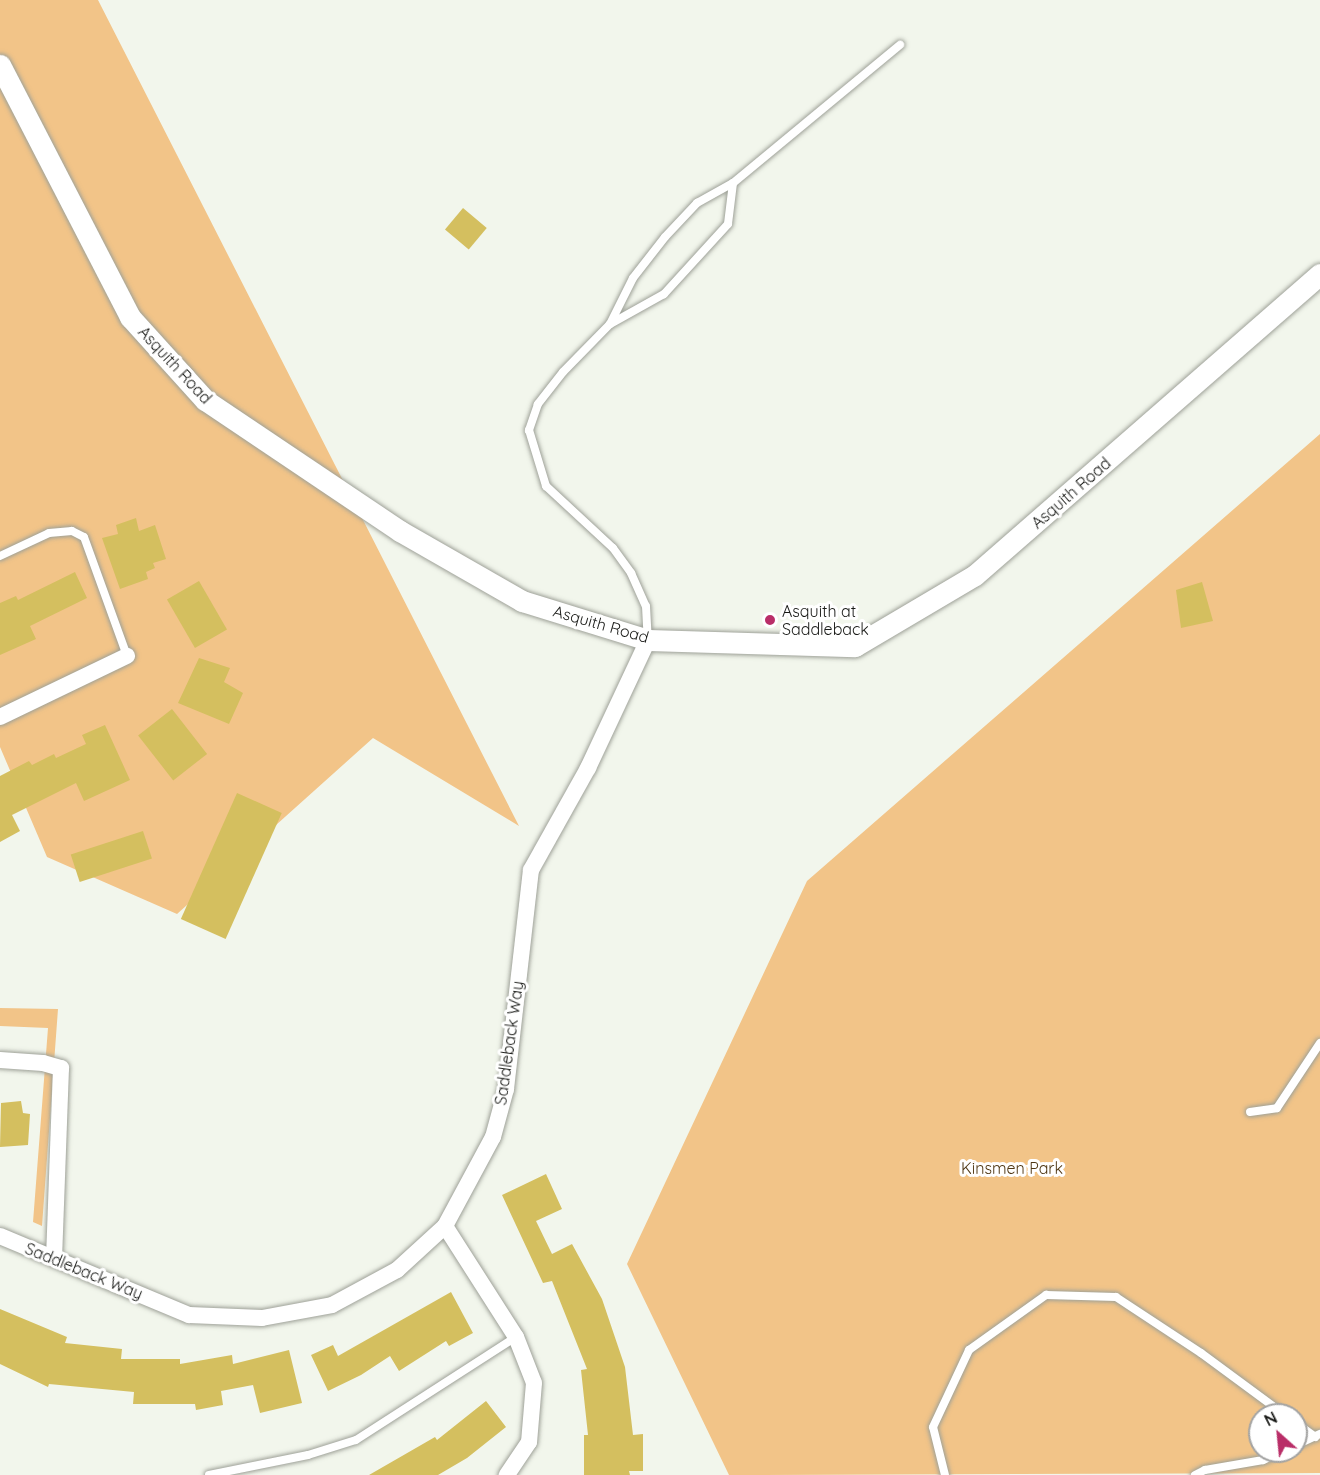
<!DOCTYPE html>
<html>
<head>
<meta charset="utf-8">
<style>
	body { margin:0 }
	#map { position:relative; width:1320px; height:1475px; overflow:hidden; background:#f2f6ec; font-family:Quicksand,sans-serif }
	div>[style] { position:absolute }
	.green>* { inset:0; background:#f2c488 }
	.building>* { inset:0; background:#d4bf5f; transform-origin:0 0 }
	.roads { filter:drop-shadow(0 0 2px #9ea198) drop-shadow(0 0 2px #9ea198) }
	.service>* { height:8px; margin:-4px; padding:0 4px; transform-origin:4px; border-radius:4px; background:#fff }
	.minor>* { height:16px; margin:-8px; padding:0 8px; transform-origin:8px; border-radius:8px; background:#fff }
	.tertiary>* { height:21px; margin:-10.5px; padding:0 10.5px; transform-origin:10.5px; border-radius:10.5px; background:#fff }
	.dots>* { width:16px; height:16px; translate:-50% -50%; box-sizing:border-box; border:3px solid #fff; border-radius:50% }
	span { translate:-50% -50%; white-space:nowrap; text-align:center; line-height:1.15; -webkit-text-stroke:6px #fff; paint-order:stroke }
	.street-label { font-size:16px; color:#181916 }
	.poi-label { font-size:16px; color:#181916 }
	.left { translate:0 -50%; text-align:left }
	.park-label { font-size:16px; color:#4f3714 }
	.north { position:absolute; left:1248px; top:1403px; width:60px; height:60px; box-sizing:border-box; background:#fff; border:2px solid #a3a3a2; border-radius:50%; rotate:333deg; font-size:16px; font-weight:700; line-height:24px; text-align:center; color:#181916 }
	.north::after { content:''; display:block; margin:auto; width:21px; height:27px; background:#b92e68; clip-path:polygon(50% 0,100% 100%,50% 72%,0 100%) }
</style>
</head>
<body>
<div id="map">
	<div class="green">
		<i style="clip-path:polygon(0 0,98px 0,519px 826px,373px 738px,177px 914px,47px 857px,0 747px)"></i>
		<i style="clip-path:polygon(evenodd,1320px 434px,1320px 1473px,729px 1475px,627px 1264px,807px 881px,1320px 434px,1260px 1415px,1296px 1415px,1296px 1451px,1260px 1451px,1260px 1415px)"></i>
		<i style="clip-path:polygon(0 1008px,58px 1009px,42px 1226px,33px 1222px,48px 1028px,0 1026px)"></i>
	</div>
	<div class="building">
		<i style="left:463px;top:208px;width:31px;height:28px;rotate:40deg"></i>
		<i style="clip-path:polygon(136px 518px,139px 531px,155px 525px,166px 559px,153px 563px,155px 568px,146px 572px,148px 579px,120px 589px,102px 538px,118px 534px,116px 525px)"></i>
		<i style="clip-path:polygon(75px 572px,87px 598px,30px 626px,36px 639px,0 655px,0 603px,16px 596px,18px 600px)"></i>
		<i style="left:199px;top:581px;width:56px;height:37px;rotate:60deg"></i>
		<i style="clip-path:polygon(1202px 582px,1213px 621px,1181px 628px,1176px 590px)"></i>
		<i style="clip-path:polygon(199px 658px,230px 668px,224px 682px,243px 693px,229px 724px,178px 703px)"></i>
		<i style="left:172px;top:709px;width:57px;height:43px;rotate:52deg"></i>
		<i style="clip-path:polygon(105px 725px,130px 780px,84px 801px,76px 783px,12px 815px,20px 831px,0 842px,0 776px,29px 761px,32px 765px,54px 754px,56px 758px,86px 744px,82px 735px)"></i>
		<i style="left:237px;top:793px;width:49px;height:138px;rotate:24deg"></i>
		<i style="left:143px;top:831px;width:29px;height:76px;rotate:72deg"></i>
		<i style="clip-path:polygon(21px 1101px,23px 1113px,30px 1114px,28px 1145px,0 1147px,1px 1103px)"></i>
		<i style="clip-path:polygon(546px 1174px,562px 1209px,536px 1221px,552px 1254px,572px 1244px,602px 1299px,625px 1367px,633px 1435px,643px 1434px,643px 1471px,629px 1471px,630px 1475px,584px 1475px,584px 1435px,588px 1435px,581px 1370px,587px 1369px,552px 1281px,543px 1283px,502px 1195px)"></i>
		<i style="clip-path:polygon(451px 1292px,473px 1333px,449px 1346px,446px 1341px,399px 1371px,390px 1356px,361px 1375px,328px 1391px,311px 1355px,333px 1345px,338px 1356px)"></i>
		<i style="clip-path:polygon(0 1309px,67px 1337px,65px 1343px,122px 1349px,121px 1359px,180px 1359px,180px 1364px,232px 1355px,233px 1364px,289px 1350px,302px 1403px,260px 1413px,253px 1385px,221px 1391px,223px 1405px,196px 1410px,195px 1404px,133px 1404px,134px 1392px,49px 1384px,48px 1387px,0 1364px)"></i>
		<i style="clip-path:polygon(486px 1401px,506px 1427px,467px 1458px,438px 1475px,369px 1475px,435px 1437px,437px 1440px)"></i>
	</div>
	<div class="roads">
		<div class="service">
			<i style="left:733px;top:183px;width:217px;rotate:-39.6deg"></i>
			<i style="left:610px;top:324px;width:51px;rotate:-63.4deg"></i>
			<i style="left:633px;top:278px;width:52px;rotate:-52deg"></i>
			<i style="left:665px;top:237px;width:47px;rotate:-46.7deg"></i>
			<i style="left:697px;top:203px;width:41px;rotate:-29.1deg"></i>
			<i style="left:733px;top:183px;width:41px;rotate:97deg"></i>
			<i style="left:728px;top:224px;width:95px;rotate:132.4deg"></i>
			<i style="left:664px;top:294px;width:62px;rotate:150.9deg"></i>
			<i style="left:610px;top:324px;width:67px;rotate:134.4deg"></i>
			<i style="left:563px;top:372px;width:41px;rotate:128deg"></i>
			<i style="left:538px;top:404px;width:28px;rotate:109deg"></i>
			<i style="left:529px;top:430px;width:59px;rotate:73.1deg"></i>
			<i style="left:546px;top:486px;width:91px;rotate:42.8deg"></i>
			<i style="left:613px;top:548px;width:31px;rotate:54deg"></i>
			<i style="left:631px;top:573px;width:36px;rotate:66deg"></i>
			<i style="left:646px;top:606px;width:34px;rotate:87deg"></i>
			<i style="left:0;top:556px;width:54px;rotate:-25.1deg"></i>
			<i style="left:49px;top:533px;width:23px;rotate:-5deg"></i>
			<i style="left:72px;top:531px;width:13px;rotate:27deg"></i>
			<i style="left:84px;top:537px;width:127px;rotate:70.1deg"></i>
			<i style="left:1250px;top:1112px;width:27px;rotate:-8deg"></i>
			<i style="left:1277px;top:1108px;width:78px;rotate:-56.5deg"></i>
			<i style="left:1296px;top:1423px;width:24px;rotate:36deg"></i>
			<i style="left:1296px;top:1445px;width:26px;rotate:-25deg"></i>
			<i style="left:209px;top:1475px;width:101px;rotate:-11.4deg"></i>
			<i style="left:308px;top:1455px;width:50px;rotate:-17.4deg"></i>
			<i style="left:356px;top:1440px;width:190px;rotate:-32.8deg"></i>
			<i style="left:945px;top:1475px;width:49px;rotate:-104deg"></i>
			<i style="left:933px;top:1427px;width:85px;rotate:-64.9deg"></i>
			<i style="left:969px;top:1350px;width:95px;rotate:-35.5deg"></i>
			<i style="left:1046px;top:1295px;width:70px;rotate:1.6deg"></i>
			<i style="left:1116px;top:1297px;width:102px;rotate:33.4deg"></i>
			<i style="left:1201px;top:1353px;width:104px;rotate:36.4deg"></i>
			<i style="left:1195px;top:1475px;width:11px;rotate:-27deg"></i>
			<i style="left:1205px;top:1470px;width:59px;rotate:-9.8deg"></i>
			<i style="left:1263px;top:1460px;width:22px;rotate:-24deg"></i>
		</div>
		<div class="minor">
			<i style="left:0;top:717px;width:141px;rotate:-25.7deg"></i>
			<i style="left:0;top:1060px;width:43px;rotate:4deg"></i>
			<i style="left:43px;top:1063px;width:19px;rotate:16deg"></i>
			<i style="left:61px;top:1068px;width:191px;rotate:92.1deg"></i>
			<i style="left:445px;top:1226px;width:132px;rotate:57.4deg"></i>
			<i style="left:516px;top:1337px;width:49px;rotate:68.6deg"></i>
			<i style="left:534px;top:1383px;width:59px;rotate:94.8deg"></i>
			<i style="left:529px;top:1442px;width:40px;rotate:124deg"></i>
			<i style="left:0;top:1236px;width:205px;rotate:22.7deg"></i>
			<i style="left:189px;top:1315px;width:73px;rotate:2.4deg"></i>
			<i style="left:262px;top:1318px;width:71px;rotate:-10.5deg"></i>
			<i style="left:332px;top:1305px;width:74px;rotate:-28.3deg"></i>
			<i style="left:397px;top:1270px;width:65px;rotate:-42.5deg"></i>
			<i style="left:445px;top:1226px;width:101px;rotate:-61.7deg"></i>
			<i style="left:493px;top:1137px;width:50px;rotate:-74.8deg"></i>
			<i style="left:506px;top:1089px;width:220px;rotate:-83.5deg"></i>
			<i style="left:531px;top:870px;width:117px;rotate:-60.8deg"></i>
			<i style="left:588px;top:768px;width:141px;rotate:-64.9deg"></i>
		</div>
		<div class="tertiary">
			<i style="left:0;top:65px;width:284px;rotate:62.7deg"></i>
			<i style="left:130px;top:317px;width:112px;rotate:47.9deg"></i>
			<i style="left:205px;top:400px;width:235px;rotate:33.9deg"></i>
			<i style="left:400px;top:531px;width:141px;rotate:29.8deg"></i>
			<i style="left:522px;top:601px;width:132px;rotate:17.2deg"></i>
			<i style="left:648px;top:640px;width:207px;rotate:1.7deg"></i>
			<i style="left:855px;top:646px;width:139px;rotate:-30.6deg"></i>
			<i style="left:975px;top:575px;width:458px;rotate:-41.1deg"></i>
		</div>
	</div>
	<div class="dots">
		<i style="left:770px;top:620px;background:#b92e68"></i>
	</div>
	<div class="street-label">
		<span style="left:175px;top:365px;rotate:47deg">Asquith Road</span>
		<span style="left:1071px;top:493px;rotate:-41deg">Asquith Road</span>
		<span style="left:601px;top:624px;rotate:16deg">Asquith Road</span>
		<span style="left:509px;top:1043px;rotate:-82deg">Saddleback Way</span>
		<span style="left:84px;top:1271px;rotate:22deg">Saddleback Way</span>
	</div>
	<div class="poi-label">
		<span class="left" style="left:782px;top:620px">Asquith at<br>Saddleback</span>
	</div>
	<div class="park-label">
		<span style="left:1012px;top:1168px">Kinsmen Park</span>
	</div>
	<div class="north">N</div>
</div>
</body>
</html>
